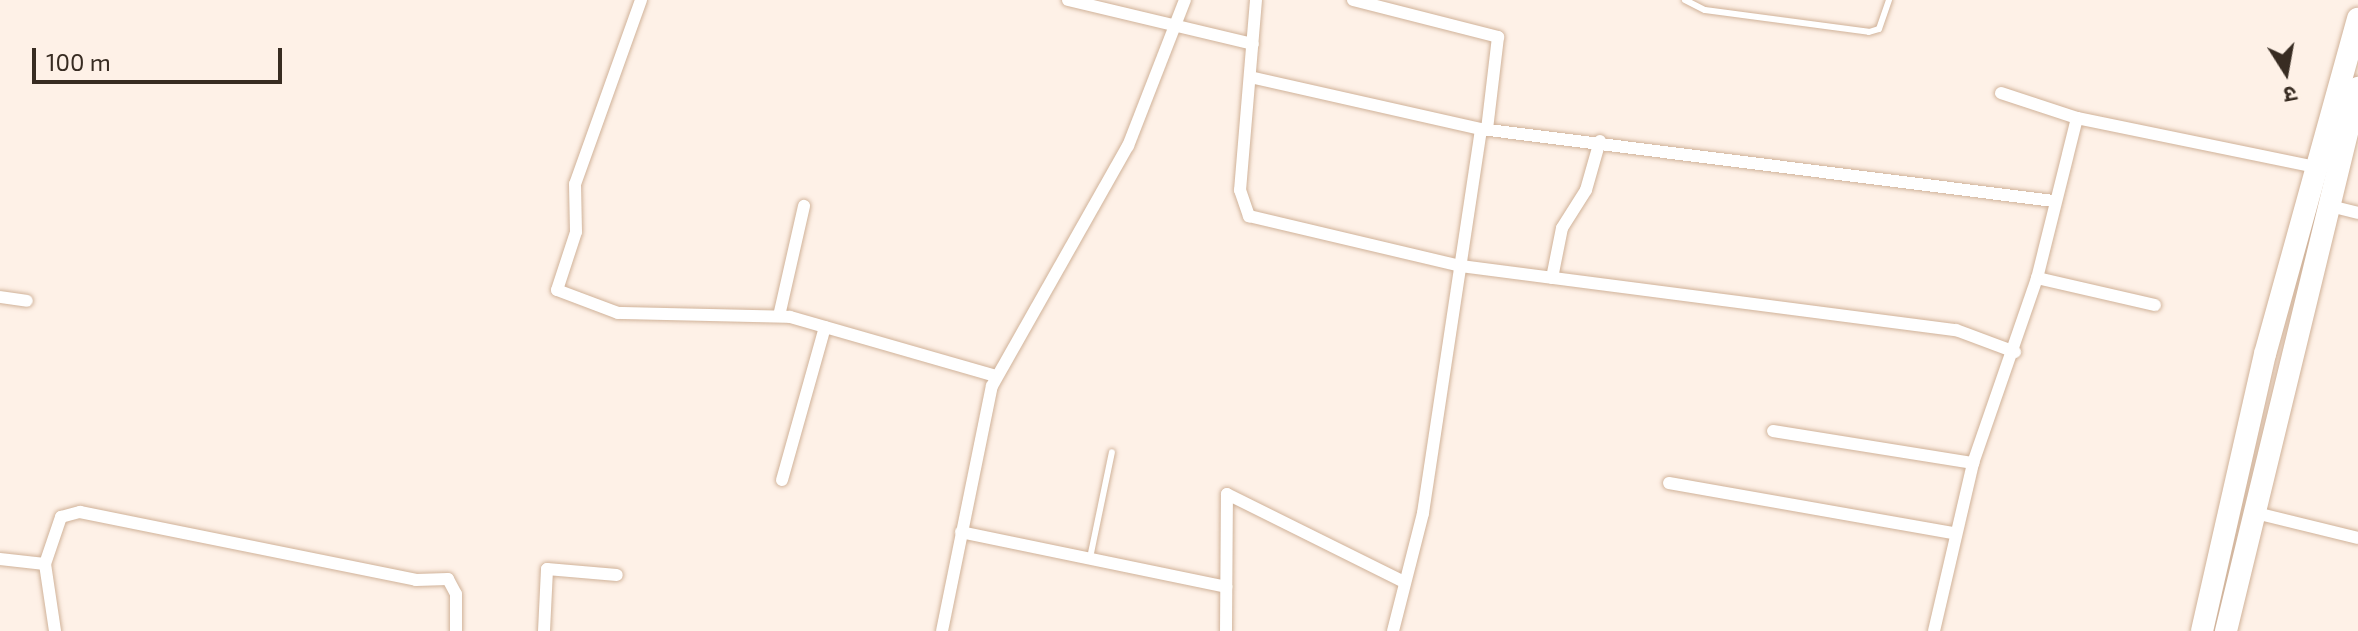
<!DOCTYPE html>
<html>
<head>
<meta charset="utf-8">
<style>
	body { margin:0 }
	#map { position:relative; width:2358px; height:631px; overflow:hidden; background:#fef1e7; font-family:"Exo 2","Noto Sans Devanagari",sans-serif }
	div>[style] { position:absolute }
	.roads { filter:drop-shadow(0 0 2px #d0b299) drop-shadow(0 0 2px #d0b299) }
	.service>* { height:6px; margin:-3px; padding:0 3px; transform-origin:3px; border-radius:3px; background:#fff }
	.minor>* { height:12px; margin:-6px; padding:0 6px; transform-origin:6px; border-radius:6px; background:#fff }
	.trunk>* { height:22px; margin:-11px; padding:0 11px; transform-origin:11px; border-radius:11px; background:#fff }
	span { translate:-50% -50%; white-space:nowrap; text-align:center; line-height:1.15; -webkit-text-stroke:6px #fef1e7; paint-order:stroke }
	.north { position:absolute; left:2246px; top:32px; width:80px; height:80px; -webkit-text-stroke:6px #fef1e7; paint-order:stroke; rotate:169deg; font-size:22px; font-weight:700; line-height:32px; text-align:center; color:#382c22 }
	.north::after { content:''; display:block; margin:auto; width:28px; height:36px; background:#382c22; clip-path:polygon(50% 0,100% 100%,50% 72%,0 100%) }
	.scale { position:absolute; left:32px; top:48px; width:250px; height:36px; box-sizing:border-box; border:4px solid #382c22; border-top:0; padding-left:10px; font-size:24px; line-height:28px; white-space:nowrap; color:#382c22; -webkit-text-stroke:6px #fef1e7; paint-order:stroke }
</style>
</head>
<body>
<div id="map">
	<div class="roads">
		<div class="service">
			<i style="left:1685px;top:0;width:22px;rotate:27deg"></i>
			<i style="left:1705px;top:10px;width:165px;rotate:7.6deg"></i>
			<i style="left:1869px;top:32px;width:10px;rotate:-17deg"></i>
			<i style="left:1879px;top:29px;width:31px;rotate:-71deg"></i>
			<i style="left:1090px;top:558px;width:108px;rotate:-78.3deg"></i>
		</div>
		<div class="minor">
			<i style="left:641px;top:0;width:195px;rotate:109.7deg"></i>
			<i style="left:575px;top:184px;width:48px;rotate:88.8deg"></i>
			<i style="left:576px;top:232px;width:61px;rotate:108.1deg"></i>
			<i style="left:557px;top:290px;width:65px;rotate:20.7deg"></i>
			<i style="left:618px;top:313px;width:172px;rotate:1.3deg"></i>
			<i style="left:790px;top:317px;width:214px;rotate:16deg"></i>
			<i style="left:1068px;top:0;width:190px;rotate:13.4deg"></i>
			<i style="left:1256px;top:0;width:191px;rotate:94.8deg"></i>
			<i style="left:1240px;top:190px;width:28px;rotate:71deg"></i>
			<i style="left:1249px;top:216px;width:218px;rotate:13.3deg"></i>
			<i style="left:1461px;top:266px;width:499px;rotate:7.4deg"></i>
			<i style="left:1956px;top:330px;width:63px;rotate:20.4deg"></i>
			<i style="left:1353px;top:0;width:150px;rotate:14.3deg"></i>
			<i style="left:1498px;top:37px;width:93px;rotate:96.8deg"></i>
			<i style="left:1250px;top:77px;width:237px;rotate:12.7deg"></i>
			<i style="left:2001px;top:93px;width:80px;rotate:18.2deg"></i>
			<i style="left:2077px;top:118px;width:243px;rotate:11.6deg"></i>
			<i style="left:2077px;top:118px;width:165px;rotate:104deg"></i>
			<i style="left:2037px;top:278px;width:121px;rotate:12.9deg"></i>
			<i style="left:2326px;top:205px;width:33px;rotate:14deg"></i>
			<i style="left:1552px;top:278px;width:51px;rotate:-78.7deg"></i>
			<i style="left:1562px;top:228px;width:45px;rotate:-57.7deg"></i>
			<i style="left:1586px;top:190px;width:51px;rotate:-74.1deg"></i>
			<i style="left:0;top:297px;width:27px;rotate:8deg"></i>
			<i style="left:779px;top:316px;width:113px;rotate:-77.2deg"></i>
			<i style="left:1773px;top:431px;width:203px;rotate:9.1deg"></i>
			<i style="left:1973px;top:463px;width:196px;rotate:-70.9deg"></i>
			<i style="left:782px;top:480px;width:159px;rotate:-74.3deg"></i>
			<i style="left:1669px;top:483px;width:288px;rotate:10deg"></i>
			<i style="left:2252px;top:512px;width:109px;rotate:13.8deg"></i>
			<i style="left:961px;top:532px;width:271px;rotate:11.7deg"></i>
			<i style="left:0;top:559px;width:45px;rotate:6.3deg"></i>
			<i style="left:45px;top:564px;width:68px;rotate:81.5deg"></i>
			<i style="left:45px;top:564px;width:50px;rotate:-71.2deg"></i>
			<i style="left:61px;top:517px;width:20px;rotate:-15deg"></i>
			<i style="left:80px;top:512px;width:343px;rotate:11.4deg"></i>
			<i style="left:416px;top:580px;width:32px;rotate:-2deg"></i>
			<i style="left:448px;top:579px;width:17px;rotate:62deg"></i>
			<i style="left:456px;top:594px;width:37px;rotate:90deg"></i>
			<i style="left:544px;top:631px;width:62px;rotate:-87.2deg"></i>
			<i style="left:547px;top:569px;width:70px;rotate:4.9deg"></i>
			<i style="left:942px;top:631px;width:250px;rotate:-78.5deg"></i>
			<i style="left:992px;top:386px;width:276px;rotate:-60.5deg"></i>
			<i style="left:1128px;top:146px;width:157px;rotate:-68.7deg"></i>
			<i style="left:1226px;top:631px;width:137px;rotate:-89.6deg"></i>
			<i style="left:1227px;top:494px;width:198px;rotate:26.4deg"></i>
			<i style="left:1393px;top:631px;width:122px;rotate:-75.7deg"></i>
			<i style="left:1423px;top:513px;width:388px;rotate:-81.4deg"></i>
			<i style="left:1481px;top:129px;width:577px;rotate:7.17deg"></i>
			<i style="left:1934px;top:631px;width:172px;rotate:-76.9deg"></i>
		</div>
		<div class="trunk">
			<i style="left:2202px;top:631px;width:284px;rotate:-77.2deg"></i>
			<i style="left:2265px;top:354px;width:348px;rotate:-74.5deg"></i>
			<i style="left:2226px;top:631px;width:559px;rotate:-76.34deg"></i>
		</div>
	</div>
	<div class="north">उ</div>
	<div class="scale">100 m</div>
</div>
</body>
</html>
